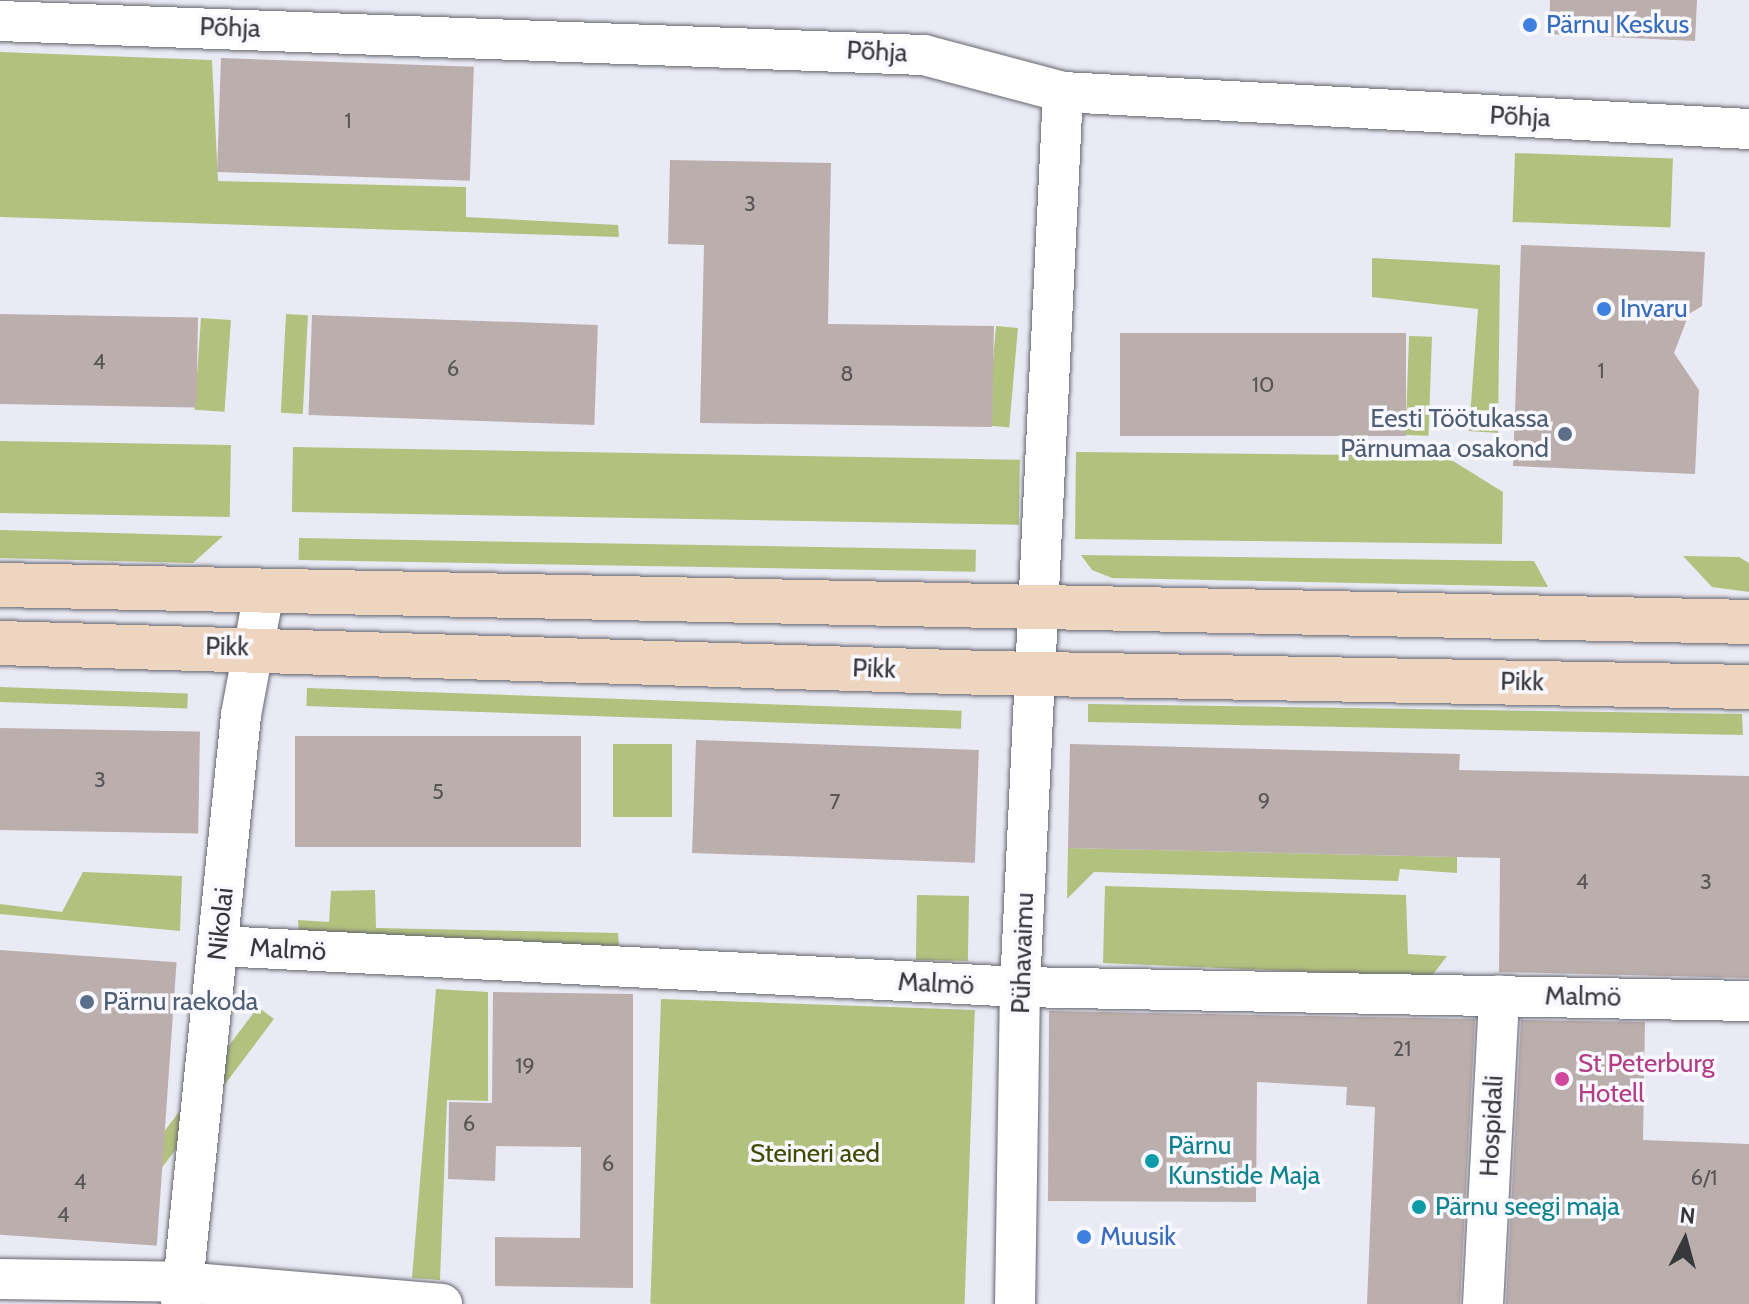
<!DOCTYPE html>
<html>
<head>
<meta charset="utf-8">
<style>
	body { margin:0 }
	#map { position:relative; width:1749px; height:1304px; overflow:hidden; background:#eaeaf5; font-family:Cabin,sans-serif }
	div>[style] { position:absolute }
	.green>* { inset:0; background:#b3c17f; transform-origin:0 0 }
	.building>* { inset:0; background:#bbafad; transform-origin:0 0 }
	.roads { filter:drop-shadow(0 0 2px #65656e) drop-shadow(0 0 2px #65656e) }
	.street>* { height:40px; margin:-20px; padding:0 20px; transform-origin:20px; border-radius:20px; background:#fff }
	.secondary>* { height:44px; margin:-22px; padding:0 22px; transform-origin:22px; border-radius:22px; background:#edd5c0 }
	.dots>* { width:22px; height:22px; translate:-50% -50%; box-sizing:border-box; border:4px solid #f8f8fe; border-radius:50% }
	span { translate:-50% -50%; white-space:nowrap; text-align:center; line-height:1.15; -webkit-text-stroke:7px #f8f8fe; paint-order:stroke }
	.number-label { font-size:22px; color:#595658 }
	.number-label span { -webkit-text-stroke-width:0 }
	.shop-label { font-size:26px; color:#366cbe }
	.left { translate:0 -50%; text-align:left }
	.street-label { font-size:26px; color:#38383c }
	.service-label { font-size:26px; color:#4e5e75 }
	.right { translate:-100% -50%; text-align:right }
	.hotel-label { font-size:26px; color:#b23c85 }
	.culture-label { font-size:26px; color:#0d838f }
	.park-label { font-size:26px; color:#414b00 }
	.north { position:absolute; left:1645px; top:1200px; width:80px; height:80px; -webkit-text-stroke:6px #f8f8fe; paint-order:stroke; rotate:6deg; font-size:22px; font-weight:700; line-height:32px; text-align:center; color:#38383c }
	.north::after { content:''; display:block; margin:auto; width:28px; height:36px; background:#38383c; clip-path:polygon(50% 0,100% 100%,50% 72%,0 100%) }
</style>
</head>
<body>
<div id="map">
	<div class="green">
		<i style="clip-path:polygon(0 52px,212px 60px,218px 181px,466px 187px,466px 217px,618px 225px,619px 237px,0 217px)"></i>
		<i style="left:1515px;top:153px;width:158px;height:69px;rotate:2deg"></i>
		<i style="clip-path:polygon(1372px 258px,1500px 265px,1498px 433px,1469px 431px,1478px 309px,1372px 297px)"></i>
		<i style="left:286px;top:314px;width:22px;height:99px;rotate:3deg"></i>
		<i style="left:201px;top:318px;width:30px;height:92px;rotate:4deg"></i>
		<i style="left:996px;top:326px;width:22px;height:100px;rotate:5deg"></i>
		<i style="left:1409px;top:336px;width:23px;height:99px;rotate:2deg"></i>
		<i style="left:0;top:441px;width:231px;height:72px;rotate:1deg"></i>
		<i style="left:293px;top:447px;width:727px;height:65px;rotate:1deg"></i>
		<i style="clip-path:polygon(1076px 452px,1445px 456px,1503px 492px,1502px 544px,1075px 539px)"></i>
		<i style="clip-path:polygon(0 530px,223px 536px,193px 563px,0 558px)"></i>
		<i style="left:299px;top:538px;width:677px;height:22px;rotate:1deg"></i>
		<i style="clip-path:polygon(1081px 555px,1534px 561px,1548px 587px,1112px 578px,1092px 570px)"></i>
		<i style="clip-path:polygon(1683px 556px,1739px 557px,1749px 563px,1749px 592px,1712px 587px)"></i>
		<i style="left:0;top:687px;width:188px;height:15px;rotate:2deg"></i>
		<i style="left:307px;top:688px;width:655px;height:18px;rotate:2deg"></i>
		<i style="clip-path:polygon(1088px 704px,1742px 714px,1743px 735px,1088px 722px)"></i>
		<i style="left:613px;top:744px;width:59px;height:73px"></i>
		<i style="clip-path:polygon(1068px 848px,1457px 857px,1457px 873px,1400px 869px,1398px 881px,1094px 872px,1067px 899px)"></i>
		<i style="clip-path:polygon(83px 872px,182px 876px,180px 931px,0 914px,0 904px,62px 912px)"></i>
		<i style="clip-path:polygon(1105px 886px,1406px 895px,1408px 954px,1447px 956px,1431px 977px,1103px 963px)"></i>
		<i style="clip-path:polygon(375px 890px,376px 928px,618px 933px,619px 946px,299px 935px,298px 920px,329px 922px,331px 891px)"></i>
		<i style="left:917px;top:895px;width:52px;height:65px;rotate:1deg"></i>
		<i style="clip-path:polygon(436px 989px,488px 992px,488px 1101px,447px 1100px,440px 1280px,412px 1278px)"></i>
		<i style="left:661px;top:999px;width:314px;height:305px;rotate:2deg"></i>
		<i style="left:258px;top:1007px;width:20px;height:226px;rotate:37deg"></i>
	</div>
	<div class="building">
		<i style="clip-path:polygon(1550px 0,1697px 0,1695px 41px,1549px 34px)"></i>
		<i style="left:221px;top:58px;width:253px;height:114px;rotate:2deg"></i>
		<i style="clip-path:polygon(670px 160px,831px 163px,828px 324px,994px 326px,992px 427px,700px 423px,704px 245px,668px 244px)"></i>
		<i style="clip-path:polygon(1521px 245px,1705px 252px,1702px 306px,1689px 314px,1674px 353px,1699px 390px,1695px 474px,1513px 466px)"></i>
		<i style="left:0;top:314px;width:198px;height:90px;rotate:1deg"></i>
		<i style="left:312px;top:315px;width:286px;height:100px;rotate:2deg"></i>
		<i style="left:1120px;top:333px;width:286px;height:103px"></i>
		<i style="left:0;top:728px;width:200px;height:102px;rotate:1deg"></i>
		<i style="left:581px;top:736px;width:111px;height:286px;rotate:90deg"></i>
		<i style="left:696px;top:740px;width:283px;height:113px;rotate:2deg"></i>
		<i style="clip-path:polygon(1070px 744px,1460px 754px,1459px 770px,1749px 776px,1749px 978px,1499px 972px,1500px 858px,1068px 848px)"></i>
		<i style="left:0;top:950px;width:177px;height:284px;rotate:4deg"></i>
		<i style="clip-path:polygon(493px 992px,633px 994px,633px 1288px,495px 1286px,495px 1237px,580px 1238px,581px 1147px,496px 1146px,495px 1181px,448px 1179px,449px 1102px,492px 1103px)"></i>
		<i style="clip-path:polygon(1049px 1011px,1475px 1019px,1460px 1304px,1367px 1304px,1375px 1107px,1346px 1105px,1347px 1087px,1257px 1082px,1256px 1202px,1048px 1201px)"></i>
		<i style="clip-path:polygon(1521px 1020px,1645px 1022px,1643px 1140px,1749px 1144px,1749px 1304px,1506px 1304px)"></i>
	</div>
	<div class="roads">
		<div class="street">
			<i style="left:0;top:21px;width:925px;rotate:2.11deg"></i>
			<i style="left:924px;top:55px;width:144px;rotate:14.9deg"></i>
			<i style="left:1063px;top:92px;width:687px;rotate:3.09deg"></i>
			<i style="left:219px;top:946px;width:802px;rotate:2.93deg"></i>
			<i style="left:1020px;top:987px;width:729px;rotate:1.1deg"></i>
			<i style="left:0;top:1279px;width:181px;rotate:0.9deg"></i>
			<i style="left:181px;top:1282px;width:262px;rotate:4.8deg"></i>
			<i style="left:181px;top:1304px;width:592px;rotate:-84.18deg"></i>
			<i style="left:241px;top:715px;width:125px;rotate:-79.4deg"></i>
			<i style="left:1015px;top:1304px;width:317px;rotate:-89.1deg"></i>
			<i style="left:1020px;top:987px;width:896px;rotate:-87.25deg"></i>
			<i style="left:1483px;top:1304px;width:309px;rotate:-87deg"></i>
		</div>
		<div class="secondary">
			<i style="left:0;top:585px;width:1749px;rotate:1.21deg"></i>
			<i style="left:0;top:643px;width:987px;rotate:1.74deg"></i>
			<i style="left:987px;top:673px;width:762px;rotate:1.05deg"></i>
		</div>
	</div>
	<div class="dots">
		<i style="left:1530px;top:25px;background:#3f7fe0"></i>
		<i style="left:1604px;top:309px;background:#3f7fe0"></i>
		<i style="left:1565px;top:434px;background:#5c6f8a"></i>
		<i style="left:87px;top:1002px;background:#5c6f8a"></i>
		<i style="left:1562px;top:1079px;background:#d1479c"></i>
		<i style="left:1152px;top:1161px;background:#0f9aa8"></i>
		<i style="left:1419px;top:1207px;background:#0f9aa8"></i>
		<i style="left:1084px;top:1237px;background:#3f7fe0"></i>
	</div>
	<div class="number-label">
		<span style="left:348px;top:121px">1</span>
		<span style="left:750px;top:204px">3</span>
		<span style="left:99px;top:362px">4</span>
		<span style="left:453px;top:369px">6</span>
		<span style="left:1601px;top:371px">1</span>
		<span style="left:847px;top:374px">8</span>
		<span style="left:1263px;top:385px">10</span>
		<span style="left:100px;top:780px">3</span>
		<span style="left:438px;top:792px">5</span>
		<span style="left:1264px;top:801px">9</span>
		<span style="left:835px;top:802px">7</span>
		<span style="left:1582px;top:882px">4</span>
		<span style="left:1706px;top:882px">3</span>
		<span style="left:1402px;top:1049px">21</span>
		<span style="left:525px;top:1066px">19</span>
		<span style="left:469px;top:1124px">6</span>
		<span style="left:608px;top:1164px">6</span>
		<span style="left:1704px;top:1178px">6/1</span>
		<span style="left:80px;top:1182px">4</span>
		<span style="left:63px;top:1215px">4</span>
	</div>
	<div class="shop-label">
		<span class="left" style="left:1546px;top:25px">Pärnu Keskus</span>
		<span class="left" style="left:1620px;top:309px">Invaru</span>
		<span class="left" style="left:1100px;top:1237px">Muusik</span>
	</div>
	<div class="street-label">
		<span style="left:230px;top:28px;rotate:2deg">Põhja</span>
		<span style="left:877px;top:52px;rotate:3deg">Põhja</span>
		<span style="left:1520px;top:117px;rotate:3deg">Põhja</span>
		<span style="left:227px;top:647px;rotate:1deg">Pikk</span>
		<span style="left:874px;top:669px;rotate:2deg">Pikk</span>
		<span style="left:1522px;top:682px;rotate:1deg">Pikk</span>
		<span style="left:221px;top:924px;rotate:-84deg">Nikolai</span>
		<span style="left:288px;top:950px;rotate:3deg">Malmö</span>
		<span style="left:1023px;top:953px;rotate:-88deg">Pühavaimu</span>
		<span style="left:936px;top:984px;rotate:3deg">Malmö</span>
		<span style="left:1583px;top:997px;rotate:1deg">Malmö</span>
		<span style="left:1492px;top:1126px;rotate:-87deg">Hospidali</span>
	</div>
	<div class="service-label">
		<span class="right" style="left:1549px;top:434px">Eesti Töötukassa<br>Pärnumaa osakond</span>
		<span class="left" style="left:103px;top:1002px">Pärnu raekoda</span>
	</div>
	<div class="hotel-label">
		<span class="left" style="left:1578px;top:1079px">St Peterburg<br>Hotell</span>
	</div>
	<div class="culture-label">
		<span class="left" style="left:1168px;top:1161px">Pärnu<br>Kunstide Maja</span>
		<span class="left" style="left:1435px;top:1207px">Pärnu seegi maja</span>
	</div>
	<div class="park-label">
		<span style="left:815px;top:1154px">Steineri aed</span>
	</div>
	<div class="north">N</div>
</div>
</body>
</html>
